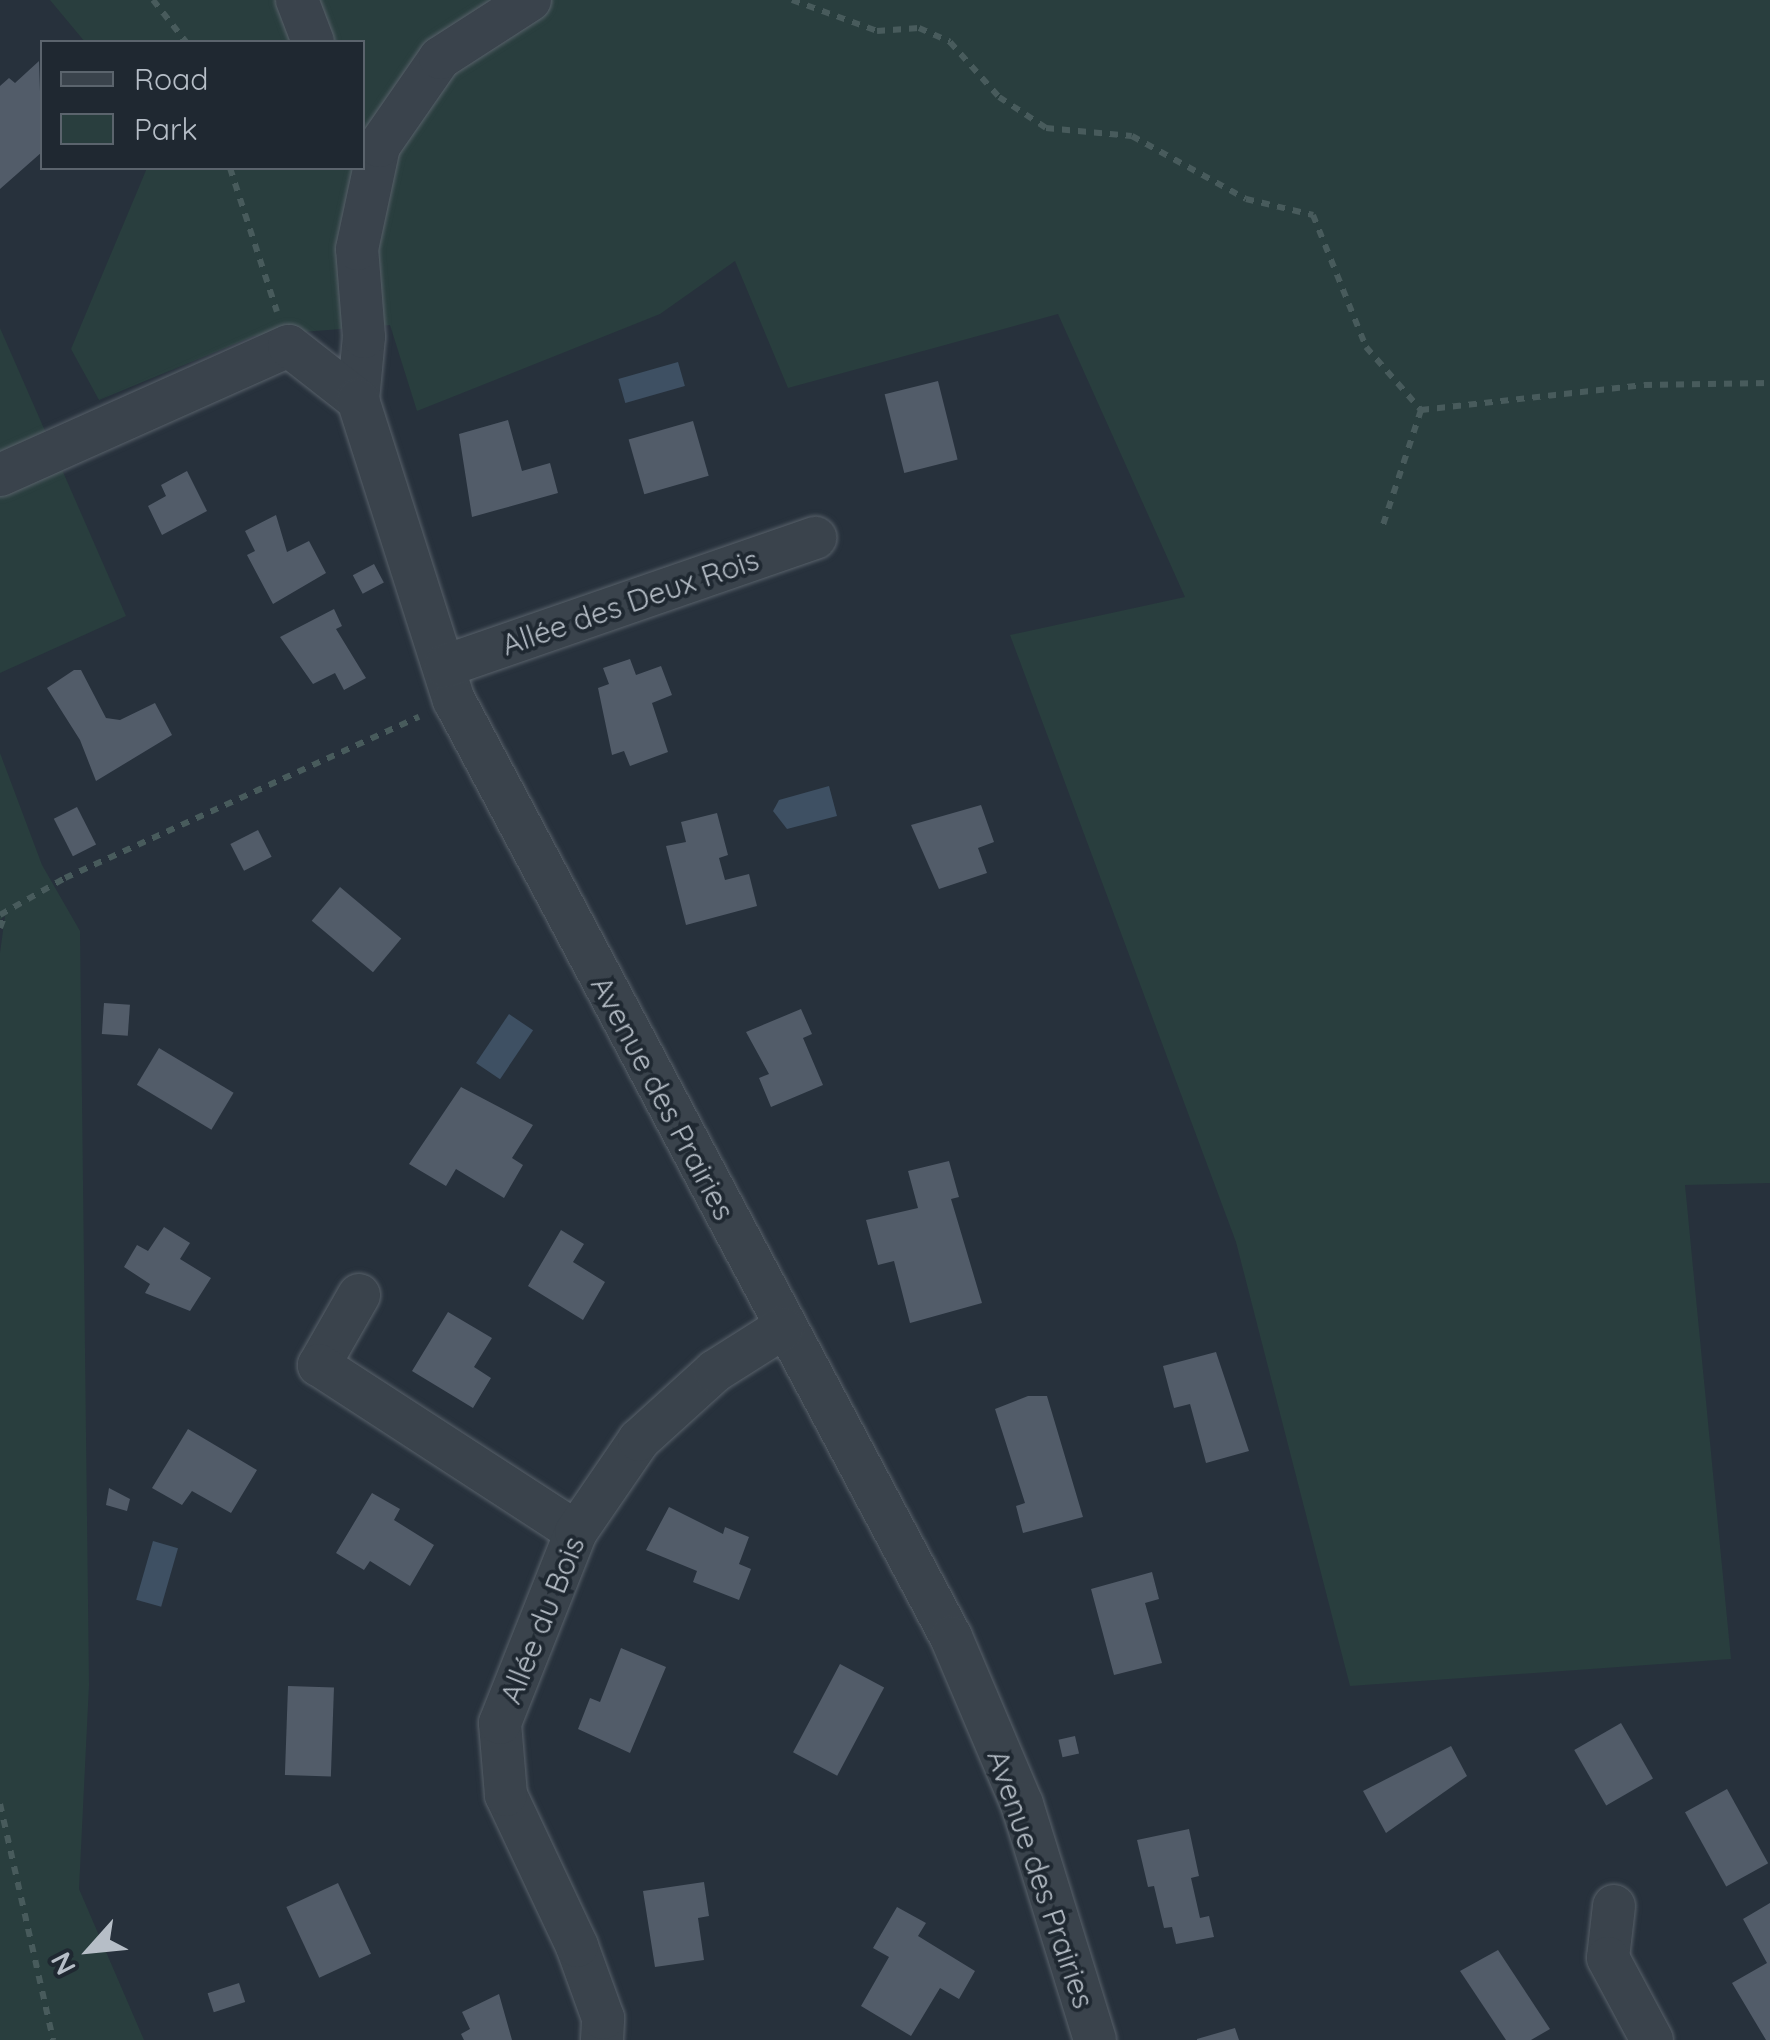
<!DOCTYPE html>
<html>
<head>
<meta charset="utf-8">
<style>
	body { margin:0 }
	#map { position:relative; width:1770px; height:2040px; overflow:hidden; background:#27313c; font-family:Quicksand,sans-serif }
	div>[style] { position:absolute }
	.green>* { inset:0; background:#293e3e }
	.water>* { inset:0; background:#3e5063; transform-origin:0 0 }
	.building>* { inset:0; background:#525c69; transform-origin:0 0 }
	.path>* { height:6px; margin-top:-3px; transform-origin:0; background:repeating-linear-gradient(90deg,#485b5c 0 8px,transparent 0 16px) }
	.roads { filter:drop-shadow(0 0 2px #58616a) drop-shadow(0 0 2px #58616a) }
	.minor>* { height:42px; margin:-21px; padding:0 21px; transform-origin:21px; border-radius:21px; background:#3a434c }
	span { translate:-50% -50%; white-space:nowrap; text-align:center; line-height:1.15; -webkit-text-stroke:8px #1f2831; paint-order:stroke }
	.street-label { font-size:30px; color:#b6bec7 }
	.legend { position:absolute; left:40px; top:40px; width:325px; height:130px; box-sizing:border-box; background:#1f2831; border:2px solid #5b646d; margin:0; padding:12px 18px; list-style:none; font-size:30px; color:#b6bec7 }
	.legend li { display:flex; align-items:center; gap:20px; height:50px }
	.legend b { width:50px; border:2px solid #5b646d }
	.north { position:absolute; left:40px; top:1900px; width:100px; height:100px; -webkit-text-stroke:8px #1f2831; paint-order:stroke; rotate:243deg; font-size:28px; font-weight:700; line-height:40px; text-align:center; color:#b6bec7 }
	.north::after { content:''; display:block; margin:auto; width:35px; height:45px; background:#b6bec7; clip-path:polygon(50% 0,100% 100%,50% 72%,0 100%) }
</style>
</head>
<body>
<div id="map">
	<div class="green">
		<i style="clip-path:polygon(50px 0,1770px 0,1770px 1183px,1685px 1185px,1731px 1659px,1350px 1686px,1236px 1242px,1010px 635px,1185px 597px,1058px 314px,788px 388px,735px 261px,660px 314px,417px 411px,390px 325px,254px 336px,99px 400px,71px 349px,147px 168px,362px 168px,362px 42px,85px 42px)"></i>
		<i style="clip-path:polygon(0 328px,126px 616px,0 673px)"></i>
		<i style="clip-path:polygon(0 753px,42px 865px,80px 931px,89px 1685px,79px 1889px,144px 2040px,0 2040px,0 953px,5px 916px,0 920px)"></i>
	</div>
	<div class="water">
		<i style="left:678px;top:362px;width:25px;height:62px;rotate:74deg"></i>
		<i style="clip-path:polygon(829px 786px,837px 816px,787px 829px,773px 811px,779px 800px)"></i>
		<i style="left:509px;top:1014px;width:29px;height:59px;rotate:34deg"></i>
		<i style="left:153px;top:1541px;width:26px;height:61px;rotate:16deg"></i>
	</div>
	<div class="building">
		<i style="clip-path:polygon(39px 61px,42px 152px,0 189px,0 86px,9px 78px,15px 83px)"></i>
		<i style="left:938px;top:381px;width:81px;height:55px;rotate:76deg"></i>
		<i style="clip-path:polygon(508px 420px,522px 471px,550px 463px,558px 493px,472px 517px,459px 434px)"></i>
		<i style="left:693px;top:421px;width:57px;height:67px;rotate:74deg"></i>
		<i style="clip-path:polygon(187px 471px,207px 511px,162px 535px,148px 506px,166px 496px,161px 485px)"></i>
		<i style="clip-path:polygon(276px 515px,287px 552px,309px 541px,326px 573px,273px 604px,247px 555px,255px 551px,245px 531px)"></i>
		<i style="left:374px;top:564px;width:21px;height:24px;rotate:62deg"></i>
		<i style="clip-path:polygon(334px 609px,342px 626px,336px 629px,366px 678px,344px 690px,335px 673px,313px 684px,280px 637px)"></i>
		<i style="clip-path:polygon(630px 659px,636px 675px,661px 666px,672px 695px,652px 703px,668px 752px,630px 766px,624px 751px,612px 755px,598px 688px,609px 684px,603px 668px)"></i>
		<i style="clip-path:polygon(74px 670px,81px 670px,106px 718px,120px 720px,155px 703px,172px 735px,96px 781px,80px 740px,47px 688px)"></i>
		<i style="clip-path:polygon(981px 805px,994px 842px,978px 848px,987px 873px,939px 889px,911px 825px)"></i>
		<i style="left:77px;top:807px;width:42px;height:26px;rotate:63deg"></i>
		<i style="clip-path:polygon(717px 813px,728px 855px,719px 858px,725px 880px,749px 874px,757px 906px,686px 925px,666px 846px,686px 842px,681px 822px)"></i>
		<i style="left:258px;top:830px;width:30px;height:31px;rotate:63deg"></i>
		<i style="left:340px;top:887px;width:80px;height:44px;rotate:40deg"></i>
		<i style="left:104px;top:1003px;width:26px;height:31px;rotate:4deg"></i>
		<i style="clip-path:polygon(801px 1009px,812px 1034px,803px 1038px,823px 1085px,771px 1107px,759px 1078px,769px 1074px,746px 1032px)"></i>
		<i style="left:159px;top:1048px;width:87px;height:43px;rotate:31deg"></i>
		<i style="clip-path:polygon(461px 1087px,533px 1125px,512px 1158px,523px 1165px,504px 1198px,456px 1169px,446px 1186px,409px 1164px)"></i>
		<i style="clip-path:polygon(949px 1161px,959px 1197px,951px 1199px,982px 1303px,910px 1323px,894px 1261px,878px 1265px,866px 1220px,918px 1208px,908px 1171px)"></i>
		<i style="clip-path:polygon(164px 1227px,190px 1243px,180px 1259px,211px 1278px,190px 1311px,145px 1293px,150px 1284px,124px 1267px,137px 1245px,148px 1251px)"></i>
		<i style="clip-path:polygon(561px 1230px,584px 1244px,573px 1262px,605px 1282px,583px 1320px,528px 1286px)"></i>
		<i style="clip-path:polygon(448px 1312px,492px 1338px,474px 1367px,491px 1378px,473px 1408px,412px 1371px)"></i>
		<i style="clip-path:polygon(1216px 1352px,1249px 1451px,1206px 1463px,1190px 1404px,1174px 1408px,1163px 1366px)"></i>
		<i style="clip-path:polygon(1028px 1396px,1047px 1396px,1083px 1517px,1023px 1533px,1016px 1506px,1025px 1503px,995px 1409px)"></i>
		<i style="clip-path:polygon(188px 1429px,257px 1470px,231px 1513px,192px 1491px,182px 1505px,152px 1488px)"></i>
		<i style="clip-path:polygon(109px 1488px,130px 1499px,127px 1511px,106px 1505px)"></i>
		<i style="clip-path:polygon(372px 1493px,400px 1509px,394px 1520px,434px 1545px,410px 1586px,370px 1561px,364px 1570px,336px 1553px)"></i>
		<i style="clip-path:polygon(669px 1507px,723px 1534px,725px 1527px,749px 1537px,739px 1564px,751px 1569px,739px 1600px,693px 1582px,697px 1571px,646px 1550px)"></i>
		<i style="clip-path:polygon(1152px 1572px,1159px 1599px,1145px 1603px,1162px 1663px,1114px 1675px,1091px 1589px)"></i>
		<i style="clip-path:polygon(621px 1648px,666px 1667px,630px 1753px,578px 1729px,590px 1698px,600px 1702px)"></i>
		<i style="left:840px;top:1664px;width:50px;height:100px;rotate:28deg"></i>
		<i style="left:288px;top:1686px;width:46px;height:89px;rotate:2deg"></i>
		<i style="left:1621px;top:1723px;width:64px;height:54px;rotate:60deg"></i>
		<i style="left:1075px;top:1736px;width:18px;height:17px;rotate:77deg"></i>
		<i style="clip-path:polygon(1451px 1746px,1467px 1776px,1386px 1833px,1363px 1791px)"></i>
		<i style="left:1727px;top:1789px;width:85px;height:48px;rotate:61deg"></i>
		<i style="clip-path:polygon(1189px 1829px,1199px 1876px,1191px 1878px,1200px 1918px,1209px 1916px,1214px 1937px,1176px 1944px,1172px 1927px,1164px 1928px,1154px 1886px,1148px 1887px,1137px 1840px)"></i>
		<i style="clip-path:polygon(704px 1882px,709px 1916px,698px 1918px,704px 1960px,655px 1967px,643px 1891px)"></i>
		<i style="left:338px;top:1883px;width:78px;height:57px;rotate:65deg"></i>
		<i style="clip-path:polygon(1770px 1903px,1770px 2040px,1766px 2040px,1732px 1983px,1767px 1963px,1743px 1919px)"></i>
		<i style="clip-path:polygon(897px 1907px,926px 1923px,918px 1936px,975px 1971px,959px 1999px,940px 1988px,911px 2036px,861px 2006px,889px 1957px,873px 1948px)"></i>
		<i style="clip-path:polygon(1498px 1950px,1550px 2029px,1531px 2040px,1506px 2040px,1460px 1971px)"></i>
		<i style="left:239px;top:1983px;width:20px;height:33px;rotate:72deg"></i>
		<i style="clip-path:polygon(499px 1994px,512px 2040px,464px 2040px,461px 2034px,470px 2029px,462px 2012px)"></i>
		<i style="clip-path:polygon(1235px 2028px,1239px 2040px,1197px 2040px,1197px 2039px)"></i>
	</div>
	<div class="path">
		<i style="left:153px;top:0;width:53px;rotate:51.8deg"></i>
		<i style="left:792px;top:0;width:90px;rotate:20deg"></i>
		<i style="left:877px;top:31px;width:42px;rotate:-4.1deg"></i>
		<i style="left:919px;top:28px;width:34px;rotate:24deg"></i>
		<i style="left:950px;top:42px;width:74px;rotate:48.3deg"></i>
		<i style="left:999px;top:97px;width:56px;rotate:33.4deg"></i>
		<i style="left:1046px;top:128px;width:86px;rotate:5.3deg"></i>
		<i style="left:1132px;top:136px;width:130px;rotate:28.9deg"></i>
		<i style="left:1246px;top:199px;width:69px;rotate:13.4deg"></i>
		<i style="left:1313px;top:215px;width:142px;rotate:68.1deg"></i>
		<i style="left:1366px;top:347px;width:84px;rotate:48.9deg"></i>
		<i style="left:1421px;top:410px;width:124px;rotate:108.3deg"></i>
		<i style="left:230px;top:168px;width:151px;rotate:71.9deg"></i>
		<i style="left:1421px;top:410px;width:224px;rotate:-6.4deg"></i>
		<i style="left:1644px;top:385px;width:126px;rotate:-0.9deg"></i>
		<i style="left:0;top:915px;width:75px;rotate:-29.6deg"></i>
		<i style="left:65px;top:878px;width:389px;rotate:-24.5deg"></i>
		<i style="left:0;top:928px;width:15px;rotate:-70deg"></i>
		<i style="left:0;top:1804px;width:242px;rotate:77.3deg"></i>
	</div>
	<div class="roads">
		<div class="minor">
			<i style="left:297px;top:0;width:45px;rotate:69.1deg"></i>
			<i style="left:358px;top:400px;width:63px;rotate:-84.6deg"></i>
			<i style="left:364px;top:337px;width:88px;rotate:-94.5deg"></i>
			<i style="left:357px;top:249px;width:105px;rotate:-77.9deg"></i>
			<i style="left:379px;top:146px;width:107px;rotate:-55.3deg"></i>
			<i style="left:440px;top:58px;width:107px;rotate:-32.8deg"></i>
			<i style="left:0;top:475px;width:316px;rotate:-24.1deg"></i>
			<i style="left:289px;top:346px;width:88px;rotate:38deg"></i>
			<i style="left:358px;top:400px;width:315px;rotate:72.3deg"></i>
			<i style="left:454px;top:700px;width:1061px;rotate:62.06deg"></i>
			<i style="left:951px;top:1637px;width:181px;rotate:67deg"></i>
			<i style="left:1022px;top:1804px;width:247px;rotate:72.8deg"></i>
			<i style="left:445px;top:666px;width:392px;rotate:-19.1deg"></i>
			<i style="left:359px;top:1295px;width:81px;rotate:119.7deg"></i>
			<i style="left:319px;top:1365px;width:306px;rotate:33deg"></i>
			<i style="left:1614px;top:1906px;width:52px;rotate:96.6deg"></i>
			<i style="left:1608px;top:1958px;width:93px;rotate:61.8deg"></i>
			<i style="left:602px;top:2040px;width:22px;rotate:-87deg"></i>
			<i style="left:603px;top:2018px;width:77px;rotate:-109.9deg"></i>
			<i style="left:577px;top:1946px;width:167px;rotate:-115.2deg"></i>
			<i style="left:506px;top:1795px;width:72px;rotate:-94.8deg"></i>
			<i style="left:500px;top:1723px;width:206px;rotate:-68.3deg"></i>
			<i style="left:576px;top:1532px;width:112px;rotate:-55.6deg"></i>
			<i style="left:639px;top:1440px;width:103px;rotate:-42.2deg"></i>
			<i style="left:715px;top:1371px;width:80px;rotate:-32.3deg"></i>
		</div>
	</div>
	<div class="street-label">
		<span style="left:630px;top:602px;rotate:-19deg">Allée des Deux Rois</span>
		<span style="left:663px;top:1098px;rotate:62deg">Avenue des Prairies</span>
		<span style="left:542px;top:1620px;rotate:-68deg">Allée du Bois</span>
		<span style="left:1041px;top:1879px;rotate:71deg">Avenue des Prairies</span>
	</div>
	<ul class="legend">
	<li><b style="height:12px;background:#3a434c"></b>Road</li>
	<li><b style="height:28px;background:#293e3e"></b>Park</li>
	</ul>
	<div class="north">N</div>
</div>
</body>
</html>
